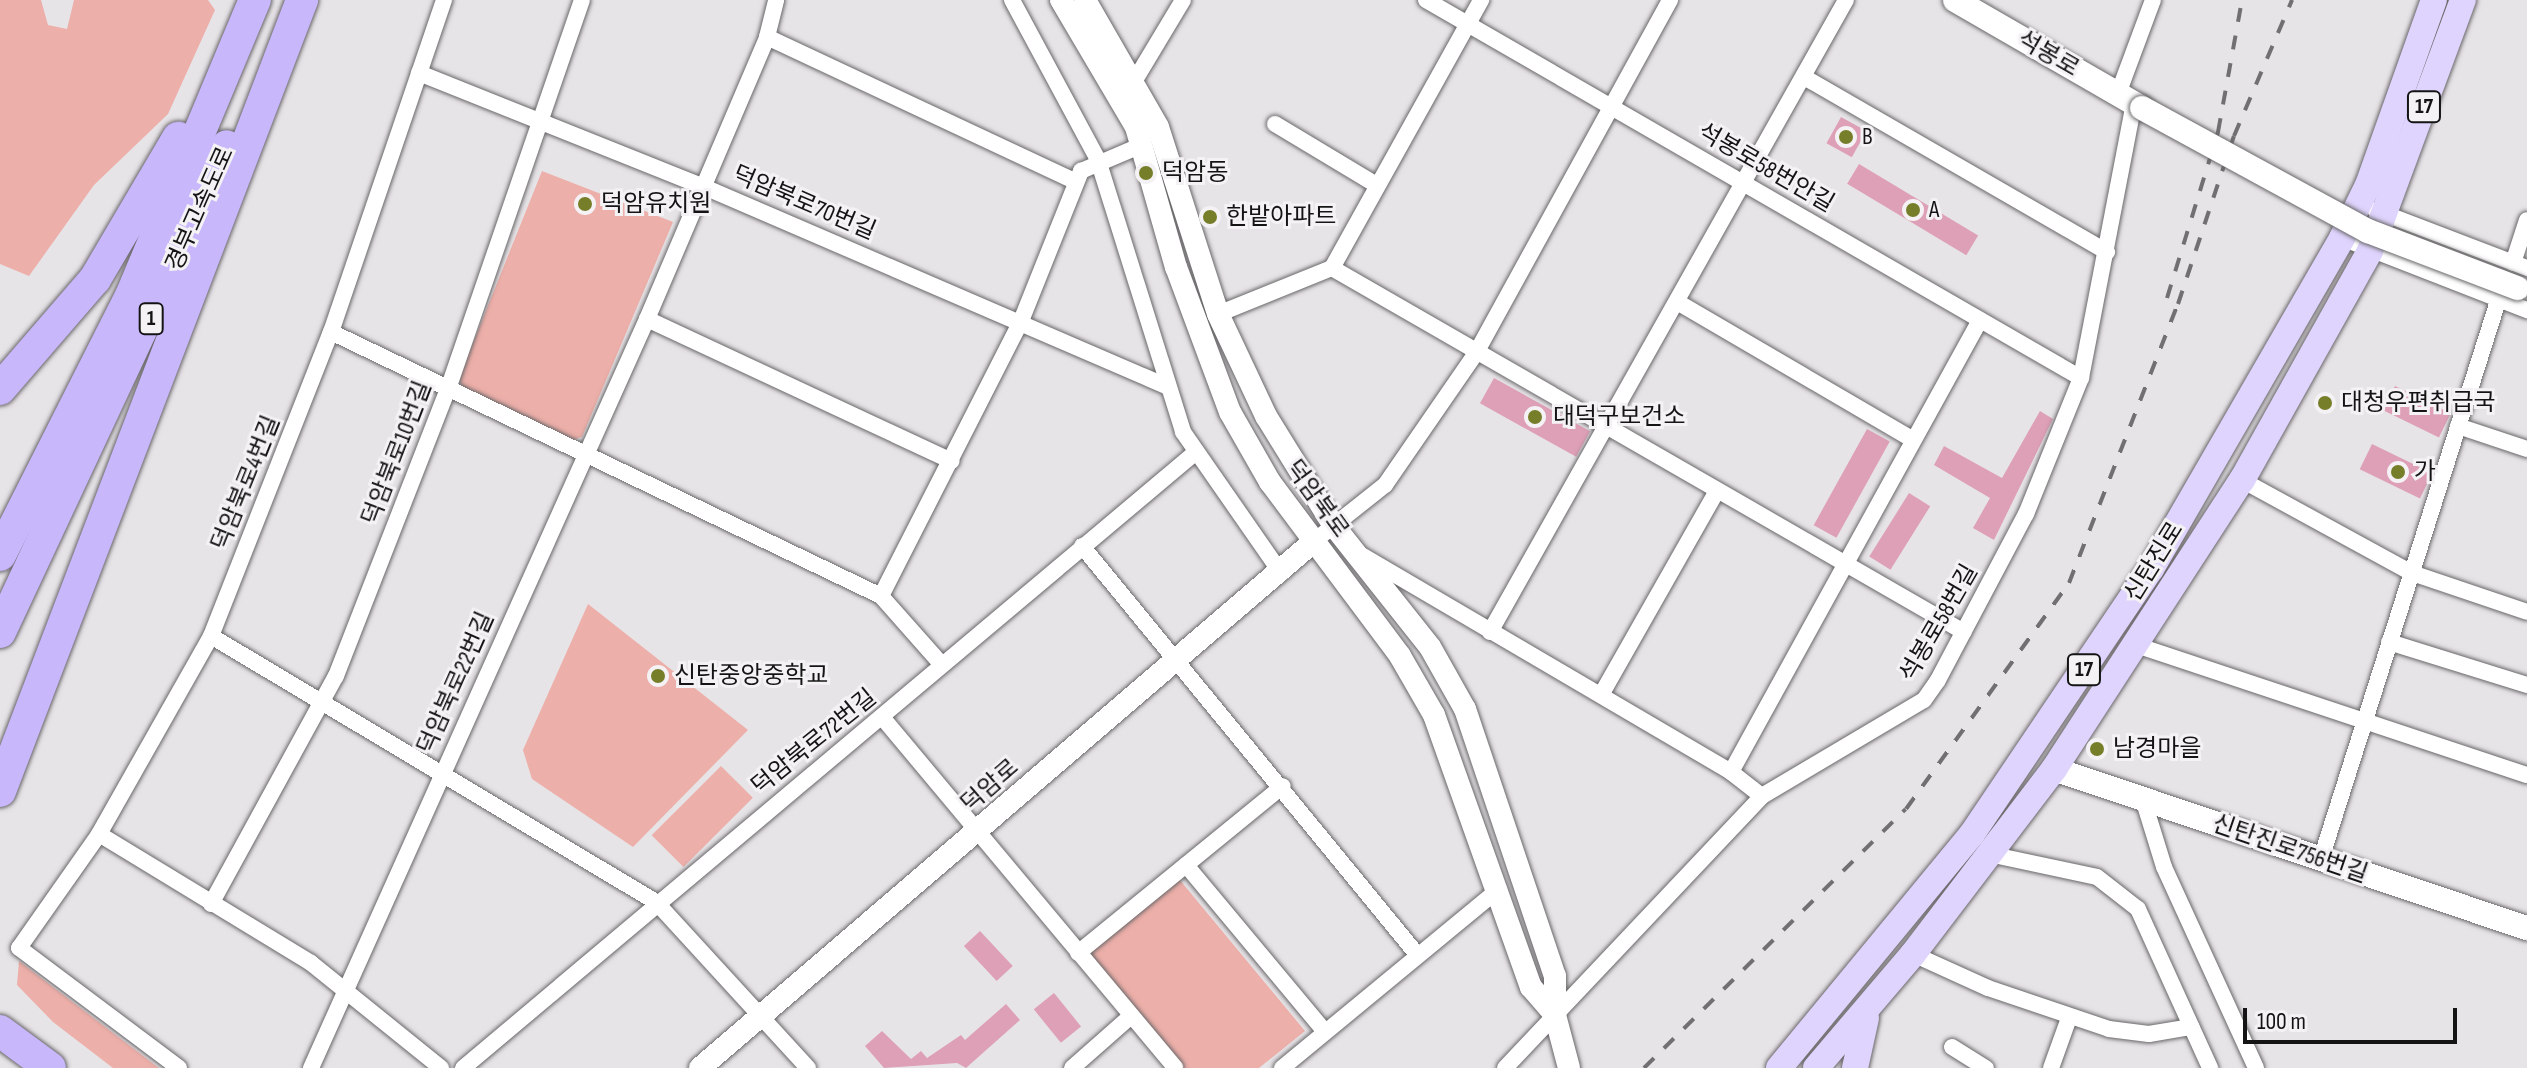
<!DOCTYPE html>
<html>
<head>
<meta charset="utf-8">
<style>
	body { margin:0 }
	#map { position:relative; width:2527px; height:1068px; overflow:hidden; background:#e7e4e7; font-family:"Sofia Sans Condensed","Noto Sans KR",sans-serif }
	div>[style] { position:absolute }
	.green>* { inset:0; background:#edafa9; transform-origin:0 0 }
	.building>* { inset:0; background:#dea0b6; transform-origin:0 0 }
	.roads { filter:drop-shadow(0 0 2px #696769) drop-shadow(0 0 2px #696769) }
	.minor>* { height:16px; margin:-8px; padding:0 8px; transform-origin:8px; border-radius:8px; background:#fff }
	.tertiary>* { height:22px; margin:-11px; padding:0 11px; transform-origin:11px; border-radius:11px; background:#fff }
	.secondary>* { height:24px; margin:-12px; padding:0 12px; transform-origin:12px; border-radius:12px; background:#fff }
	.primary>* { height:26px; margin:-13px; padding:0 13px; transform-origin:13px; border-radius:13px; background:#dfd4fd }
	.motorway>* { height:32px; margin:-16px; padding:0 16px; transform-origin:16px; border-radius:16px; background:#c9b7fc }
	.rail>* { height:4px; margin-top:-2px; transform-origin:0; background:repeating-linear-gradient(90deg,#716f71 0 14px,transparent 0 28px) }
	.bridges { filter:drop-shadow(0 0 2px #696769) drop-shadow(0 0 2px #696769) }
	.secondary-bridge>* { height:24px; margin:-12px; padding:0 12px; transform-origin:12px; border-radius:12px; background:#fff }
	.dots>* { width:22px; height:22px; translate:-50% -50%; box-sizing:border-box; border:4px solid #f4f2f4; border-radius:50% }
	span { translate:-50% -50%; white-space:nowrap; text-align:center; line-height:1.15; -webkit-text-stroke:6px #f4f2f4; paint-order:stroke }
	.shield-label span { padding:2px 6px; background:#f4f2f4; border:2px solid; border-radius:6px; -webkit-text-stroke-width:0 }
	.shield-label { font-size:22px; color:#151415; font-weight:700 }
	.street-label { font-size:24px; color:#151415 }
	.poi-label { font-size:24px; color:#151415 }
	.left { translate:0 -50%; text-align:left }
	.scale { position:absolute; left:2243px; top:1008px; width:214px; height:36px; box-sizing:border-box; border:4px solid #151415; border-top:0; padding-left:10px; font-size:24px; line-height:28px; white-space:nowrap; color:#151415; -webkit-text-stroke:6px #f4f2f4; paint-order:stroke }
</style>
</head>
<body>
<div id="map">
	<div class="green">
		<i style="clip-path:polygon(0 0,41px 0,48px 25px,67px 29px,74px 0,208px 0,215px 10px,168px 114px,94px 185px,29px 276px,0 264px)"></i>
		<i style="clip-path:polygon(542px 171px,673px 222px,582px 437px,573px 440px,462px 386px,459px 378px)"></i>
		<i style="clip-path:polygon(588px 604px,748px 730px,633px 847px,532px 779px,523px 750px)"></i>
		<i style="left:721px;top:766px;width:45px;height:98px;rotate:45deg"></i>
		<i style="clip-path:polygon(1179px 879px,1305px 1031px,1259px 1068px,1181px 1068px,1087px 955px)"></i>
		<i style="clip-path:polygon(19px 961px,159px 1068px,113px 1068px,53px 1022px,17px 985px)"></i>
	</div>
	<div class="building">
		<i style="left:1841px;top:117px;width:29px;height:30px;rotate:29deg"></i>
		<i style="left:1859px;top:164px;width:139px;height:23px;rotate:31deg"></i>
		<i style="left:1494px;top:378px;width:110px;height:29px;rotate:29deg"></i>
		<i style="left:2395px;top:386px;width:62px;height:27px;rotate:26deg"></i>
		<i style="clip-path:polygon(2040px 411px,2053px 419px,1994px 540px,1973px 528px,1990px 498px,1934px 465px,1944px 446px,2002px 478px)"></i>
		<i style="left:1867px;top:429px;width:26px;height:110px;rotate:29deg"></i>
		<i style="left:2372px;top:444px;width:67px;height:28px;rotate:26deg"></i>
		<i style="left:1909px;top:493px;width:25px;height:75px;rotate:32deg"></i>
		<i style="left:980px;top:931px;width:48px;height:22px;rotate:47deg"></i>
		<i style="left:1054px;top:993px;width:43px;height:26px;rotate:51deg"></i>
		<i style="clip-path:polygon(1006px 1004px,1020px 1020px,966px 1068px,957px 1063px,884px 1068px,865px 1046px,882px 1031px,911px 1059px,921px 1051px,927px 1058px,961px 1035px,965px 1040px)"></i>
	</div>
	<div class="roads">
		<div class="minor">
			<i style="left:1012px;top:0;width:182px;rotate:61.7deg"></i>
			<i style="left:1098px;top:160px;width:285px;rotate:72.6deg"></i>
			<i style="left:1183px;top:432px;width:172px;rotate:55.2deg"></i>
			<i style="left:1426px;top:0;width:756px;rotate:29.99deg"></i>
			<i style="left:767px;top:37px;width:340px;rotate:25.1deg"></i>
			<i style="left:419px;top:73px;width:305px;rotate:21.8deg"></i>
			<i style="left:702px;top:186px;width:505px;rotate:23.32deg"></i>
			<i style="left:1804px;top:77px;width:350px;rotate:30deg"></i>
			<i style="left:1135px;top:80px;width:93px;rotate:-59deg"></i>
			<i style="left:2118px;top:94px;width:100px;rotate:-69.6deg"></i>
			<i style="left:1275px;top:124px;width:117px;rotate:31deg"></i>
			<i style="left:2375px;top:210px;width:163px;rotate:20.9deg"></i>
			<i style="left:2342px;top:238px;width:199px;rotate:21.3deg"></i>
			<i style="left:2513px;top:263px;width:45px;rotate:-72deg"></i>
			<i style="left:1332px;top:268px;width:729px;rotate:29.94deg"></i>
			<i style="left:1679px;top:303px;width:270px;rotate:30.3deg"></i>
			<i style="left:1218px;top:314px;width:123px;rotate:-22deg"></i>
			<i style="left:1332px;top:268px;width:307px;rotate:-60.9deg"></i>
			<i style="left:647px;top:319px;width:336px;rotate:25deg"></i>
			<i style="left:331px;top:332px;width:610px;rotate:25.64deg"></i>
			<i style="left:881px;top:596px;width:92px;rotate:48.5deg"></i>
			<i style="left:2458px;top:426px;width:73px;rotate:18.4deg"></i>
			<i style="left:2242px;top:480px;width:194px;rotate:28.7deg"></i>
			<i style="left:2412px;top:573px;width:121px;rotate:18.7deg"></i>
			<i style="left:1313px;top:542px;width:92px;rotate:-38.4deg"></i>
			<i style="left:1385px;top:485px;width:160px;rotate:-55.4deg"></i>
			<i style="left:1476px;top:353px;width:403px;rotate:-61.2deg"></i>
			<i style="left:1082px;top:546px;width:525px;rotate:50.64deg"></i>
			<i style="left:1363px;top:556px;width:427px;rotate:30.4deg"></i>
			<i style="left:1731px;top:772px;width:39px;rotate:38deg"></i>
			<i style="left:881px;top:596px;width:309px;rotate:-63deg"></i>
			<i style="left:1021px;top:321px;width:162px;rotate:-68.2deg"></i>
			<i style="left:1081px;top:171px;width:66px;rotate:-23.1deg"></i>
			<i style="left:1490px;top:632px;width:725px;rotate:-60.61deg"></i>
			<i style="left:211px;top:636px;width:518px;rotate:30.87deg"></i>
			<i style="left:656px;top:902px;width:225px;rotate:47.5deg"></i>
			<i style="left:2389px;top:642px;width:145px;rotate:17.3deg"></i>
			<i style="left:2136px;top:645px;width:412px;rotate:18.4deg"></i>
			<i style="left:1601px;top:695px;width:235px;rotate:-60.4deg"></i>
			<i style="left:882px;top:717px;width:457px;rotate:50.1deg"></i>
			<i style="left:1731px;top:772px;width:516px;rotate:-61.15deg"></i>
			<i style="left:2143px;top:799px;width:71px;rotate:72.8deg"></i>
			<i style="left:2164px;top:867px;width:221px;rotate:65.4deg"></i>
			<i style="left:99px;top:834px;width:248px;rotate:31.3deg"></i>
			<i style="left:311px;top:963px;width:167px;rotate:38.9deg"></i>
			<i style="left:1989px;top:854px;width:110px;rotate:12deg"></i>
			<i style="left:2097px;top:877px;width:52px;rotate:38deg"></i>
			<i style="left:2138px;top:909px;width:175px;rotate:65.6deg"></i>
			<i style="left:2321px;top:859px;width:585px;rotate:-72.4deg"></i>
			<i style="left:1186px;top:865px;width:217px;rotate:50.2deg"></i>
			<i style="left:211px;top:904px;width:260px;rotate:-61.3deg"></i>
			<i style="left:336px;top:676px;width:308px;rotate:-68.7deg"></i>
			<i style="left:448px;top:389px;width:411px;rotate:-71deg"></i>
			<i style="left:1078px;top:953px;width:264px;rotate:-39.2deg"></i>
			<i style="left:1913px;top:954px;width:82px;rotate:24.4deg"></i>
			<i style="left:1988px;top:988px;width:128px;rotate:18.7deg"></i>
			<i style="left:2109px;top:1029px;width:40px;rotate:7.1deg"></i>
			<i style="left:2149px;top:1034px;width:43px;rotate:-9.5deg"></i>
			<i style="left:1952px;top:1047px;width:40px;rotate:32deg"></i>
			<i style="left:179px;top:1068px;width:200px;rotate:-143.1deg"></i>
			<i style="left:19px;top:948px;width:139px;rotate:-54.9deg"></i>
			<i style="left:99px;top:834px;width:227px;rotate:-60.5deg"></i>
			<i style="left:211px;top:636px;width:327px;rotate:-68.5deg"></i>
			<i style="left:331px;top:332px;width:351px;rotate:-71.2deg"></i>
			<i style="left:311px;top:1068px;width:821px;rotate:-65.84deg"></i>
			<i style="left:647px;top:319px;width:306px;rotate:-66.9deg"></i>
			<i style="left:767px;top:37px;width:38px;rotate:-76deg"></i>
			<i style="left:463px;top:1068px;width:956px;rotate:-40.04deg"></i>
			<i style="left:1072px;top:1068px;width:79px;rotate:-41.4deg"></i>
			<i style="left:1282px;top:1068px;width:281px;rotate:-39.5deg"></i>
			<i style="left:1505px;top:1068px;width:374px;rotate:-46.6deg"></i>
			<i style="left:1762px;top:796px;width:188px;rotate:-30.7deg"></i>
			<i style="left:1924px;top:700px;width:24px;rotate:-55deg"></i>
			<i style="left:1938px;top:680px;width:188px;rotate:-62.1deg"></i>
			<i style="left:2026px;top:514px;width:147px;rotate:-68deg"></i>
			<i style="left:2081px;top:378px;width:280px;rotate:-79.1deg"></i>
			<i style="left:2051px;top:1068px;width:53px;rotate:-70.2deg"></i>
		</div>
		<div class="tertiary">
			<i style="left:1061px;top:0;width:147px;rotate:59.4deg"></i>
			<i style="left:1136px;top:127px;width:146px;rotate:74.1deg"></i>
			<i style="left:1176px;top:267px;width:155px;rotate:69.6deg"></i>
			<i style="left:1230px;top:412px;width:81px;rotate:60.3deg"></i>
			<i style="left:1270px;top:482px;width:217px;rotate:53.2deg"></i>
			<i style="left:1400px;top:656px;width:68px;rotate:60deg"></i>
			<i style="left:1434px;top:715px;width:289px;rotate:70.4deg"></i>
			<i style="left:1531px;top:987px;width:37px;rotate:49deg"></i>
			<i style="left:1085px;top:0;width:146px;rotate:60.1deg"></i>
			<i style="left:1158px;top:127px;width:196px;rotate:72.2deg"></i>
			<i style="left:1218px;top:314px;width:113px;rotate:64.8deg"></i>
			<i style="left:1266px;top:416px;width:129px;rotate:58.3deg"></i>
			<i style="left:1334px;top:526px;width:154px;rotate:51.6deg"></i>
			<i style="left:1430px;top:647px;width:71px;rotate:60.6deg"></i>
			<i style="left:1465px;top:709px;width:282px;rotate:71.4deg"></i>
			<i style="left:1555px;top:976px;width:39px;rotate:90deg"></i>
			<i style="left:1555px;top:1015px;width:55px;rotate:75.2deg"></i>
			<i style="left:700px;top:1068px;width:808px;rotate:-40.63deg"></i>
		</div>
		<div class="secondary">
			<i style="left:1955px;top:0;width:216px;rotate:30deg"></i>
			<i style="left:2054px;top:769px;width:499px;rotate:18.6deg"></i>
		</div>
		<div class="primary">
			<i style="left:1779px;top:1068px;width:303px;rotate:-50.5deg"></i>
			<i style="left:1972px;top:834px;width:320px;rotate:-56deg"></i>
			<i style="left:2151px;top:569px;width:382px;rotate:-60deg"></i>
			<i style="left:2342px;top:238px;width:59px;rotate:-63.9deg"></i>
			<i style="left:2368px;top:185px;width:196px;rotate:-70.4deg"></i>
			<i style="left:1816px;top:1068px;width:150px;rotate:-49.6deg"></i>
			<i style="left:1913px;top:954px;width:233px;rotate:-52.7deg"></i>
			<i style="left:2054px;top:769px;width:345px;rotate:-57deg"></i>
			<i style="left:2242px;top:480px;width:262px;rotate:-60.8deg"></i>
			<i style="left:2370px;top:251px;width:268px;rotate:-69.7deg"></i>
			<i style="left:1855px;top:1068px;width:51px;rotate:-77.6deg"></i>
		</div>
		<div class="motorway">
			<i style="left:0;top:389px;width:145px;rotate:-49.2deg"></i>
			<i style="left:95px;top:279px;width:164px;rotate:-59.5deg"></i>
			<i style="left:0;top:555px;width:290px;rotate:-63.2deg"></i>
			<i style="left:131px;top:296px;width:321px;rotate:-67.3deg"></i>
			<i style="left:0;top:632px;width:536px;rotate:-64.96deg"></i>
			<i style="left:0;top:791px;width:847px;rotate:-69.1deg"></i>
			<i style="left:0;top:1031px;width:62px;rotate:36.5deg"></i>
		</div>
	</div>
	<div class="rail">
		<i style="left:2167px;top:298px;width:174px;rotate:-72.9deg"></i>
		<i style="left:2218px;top:132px;width:134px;rotate:-79.7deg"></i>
		<i style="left:1644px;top:1068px;width:368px;rotate:-44.7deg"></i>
		<i style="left:1906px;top:809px;width:279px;rotate:-54.2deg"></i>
		<i style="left:2069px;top:583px;width:300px;rotate:-68.7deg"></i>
		<i style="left:2178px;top:304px;width:177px;rotate:-71.6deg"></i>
		<i style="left:2234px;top:136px;width:148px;rotate:-66.9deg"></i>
	</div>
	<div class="bridges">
		<div class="secondary-bridge">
			<i style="left:2142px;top:108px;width:257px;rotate:28.6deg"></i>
			<i style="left:2368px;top:231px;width:160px;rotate:20.9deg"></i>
		</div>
	</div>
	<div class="dots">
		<i style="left:1846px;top:137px;background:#777e29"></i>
		<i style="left:1146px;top:173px;background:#777e29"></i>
		<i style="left:585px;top:204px;background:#777e29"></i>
		<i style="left:1913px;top:210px;background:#777e29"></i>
		<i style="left:1210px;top:217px;background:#777e29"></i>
		<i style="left:2325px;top:403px;background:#777e29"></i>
		<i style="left:1535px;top:417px;background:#777e29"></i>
		<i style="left:2398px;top:472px;background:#777e29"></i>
		<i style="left:658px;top:676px;background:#777e29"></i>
		<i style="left:2097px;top:749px;background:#777e29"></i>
	</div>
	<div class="shield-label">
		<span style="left:2424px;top:107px">17</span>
		<span style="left:151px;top:319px">1</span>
		<span style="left:2084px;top:670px">17</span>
	</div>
	<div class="street-label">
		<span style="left:2048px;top:54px;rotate:30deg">석봉로</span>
		<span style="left:1766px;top:168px;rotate:30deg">석봉로58번안길</span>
		<span style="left:804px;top:203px;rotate:23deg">덕암북로70번길</span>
		<span style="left:200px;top:209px;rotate:-66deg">경부고속도로</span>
		<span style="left:397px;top:453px;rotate:-69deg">덕암북로10번길</span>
		<span style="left:246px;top:483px;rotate:-68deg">덕암북로4번길</span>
		<span style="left:1317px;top:499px;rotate:54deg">덕암북로</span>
		<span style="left:2154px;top:562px;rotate:-58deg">신탄진로</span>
		<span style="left:1939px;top:623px;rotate:-60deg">석봉로58번길</span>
		<span style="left:456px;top:683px;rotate:-66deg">덕암북로22번길</span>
		<span style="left:814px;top:742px;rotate:-39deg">덕암북로72번길</span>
		<span style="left:990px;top:786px;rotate:-41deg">덕암로</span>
		<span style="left:2290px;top:849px;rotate:19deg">신탄진로756번길</span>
	</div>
	<div class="poi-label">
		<span class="left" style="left:1862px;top:137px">B</span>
		<span class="left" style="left:1162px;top:173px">덕암동</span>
		<span class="left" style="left:601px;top:204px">덕암유치원</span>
		<span class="left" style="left:1929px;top:210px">A</span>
		<span class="left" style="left:1226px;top:217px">한밭아파트</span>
		<span class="left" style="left:2341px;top:403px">대청우편취급국</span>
		<span class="left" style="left:1553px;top:417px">대덕구보건소</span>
		<span class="left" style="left:2414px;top:472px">가</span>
		<span class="left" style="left:674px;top:676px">신탄중앙중학교</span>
		<span class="left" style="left:2113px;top:749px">남경마을</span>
	</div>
	<div class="scale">100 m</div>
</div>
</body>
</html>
